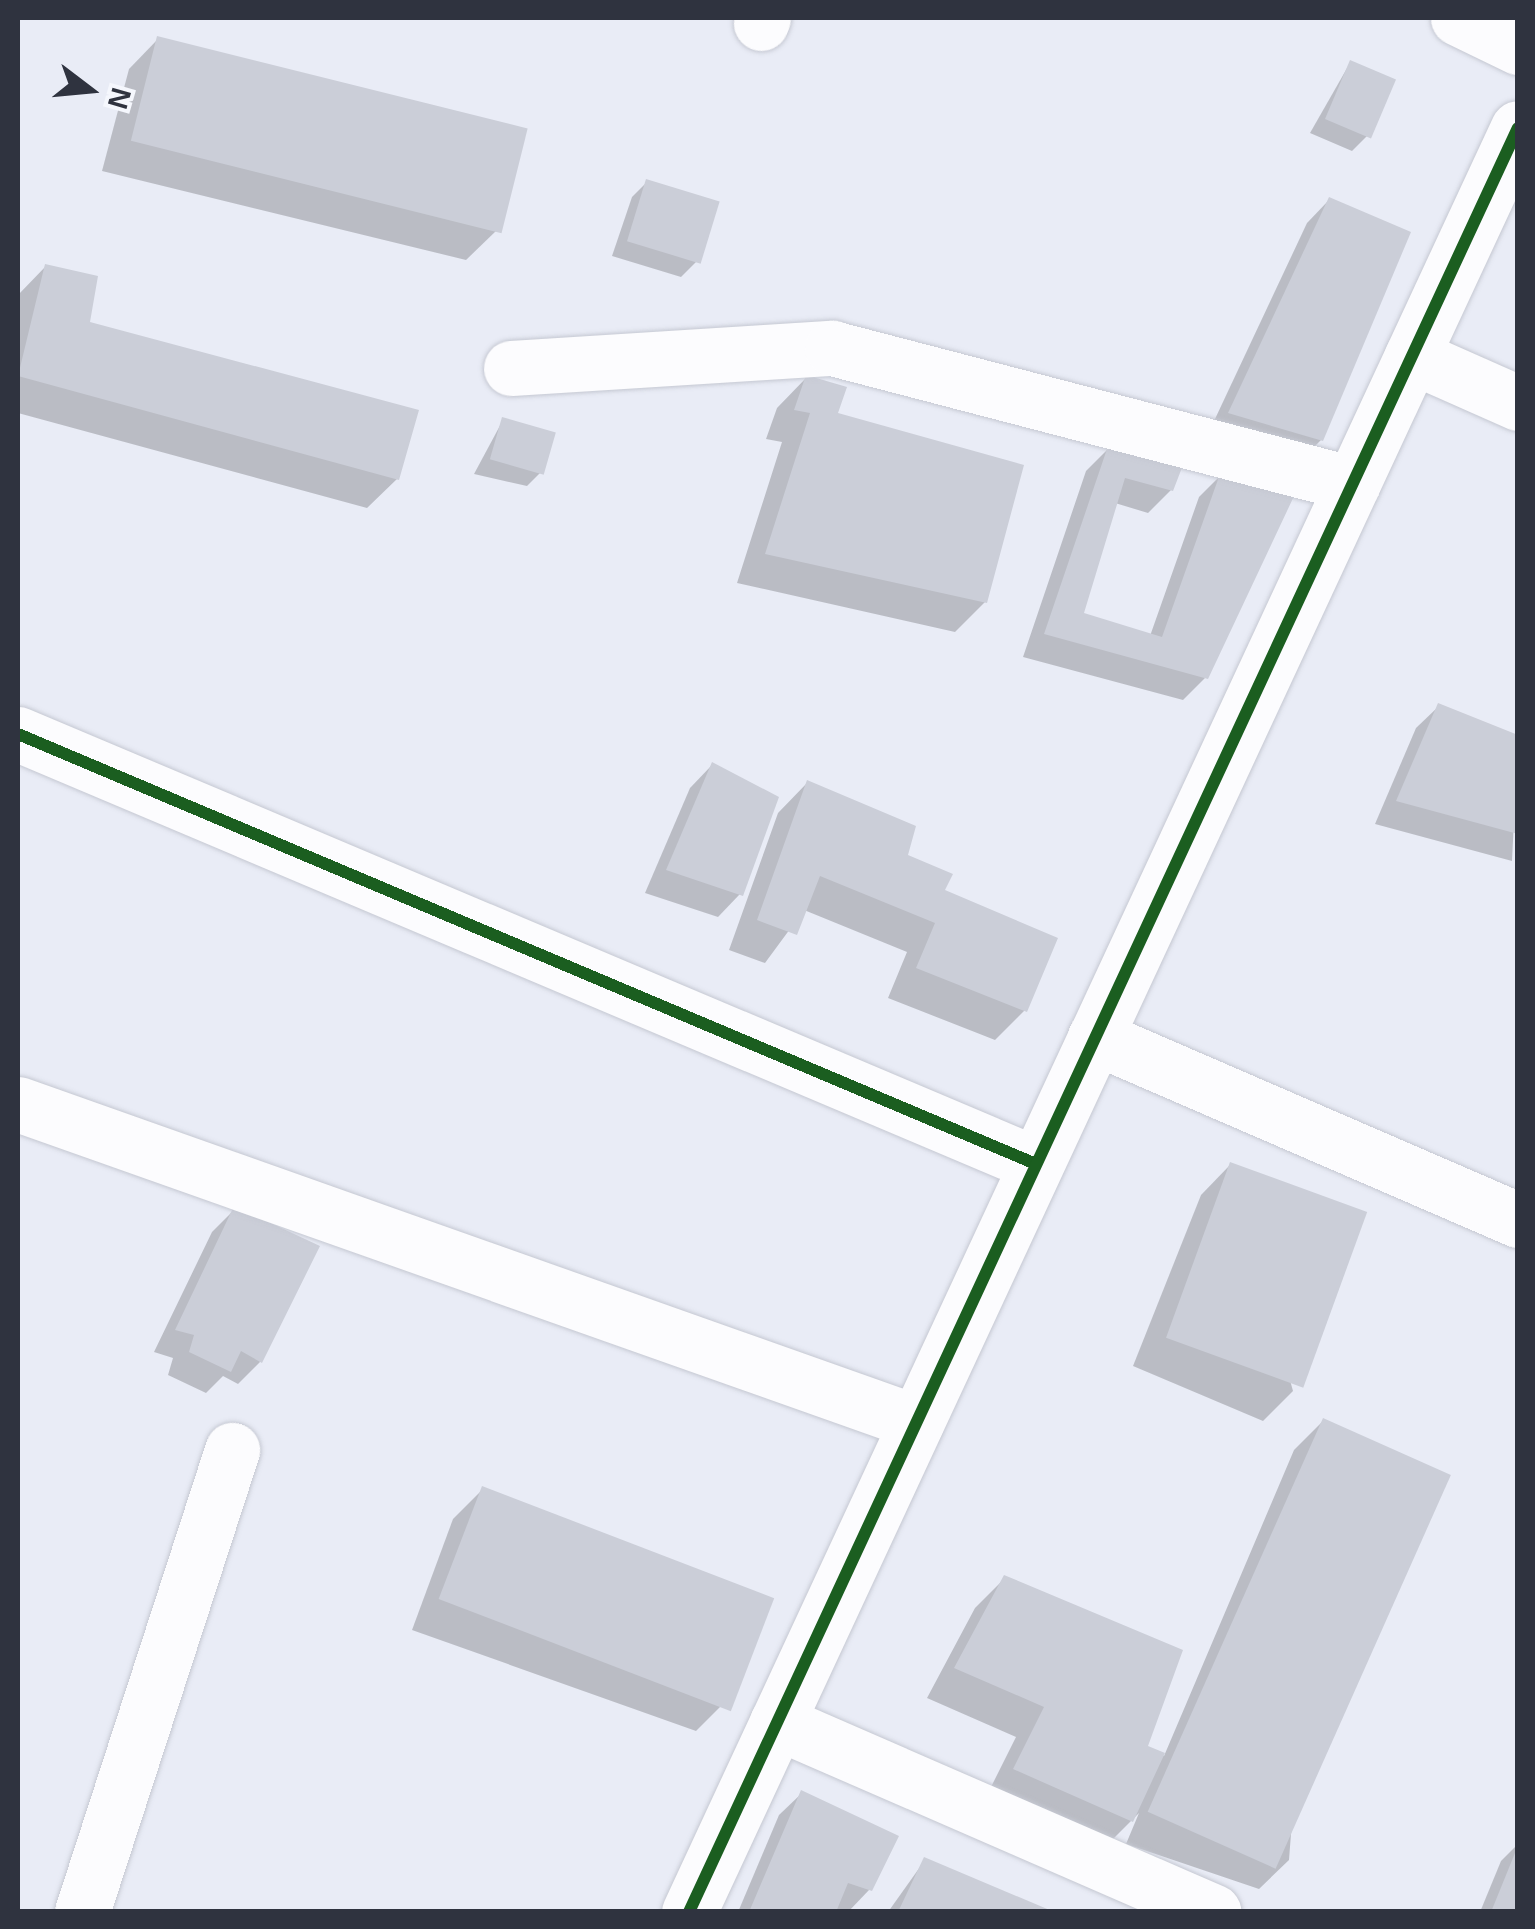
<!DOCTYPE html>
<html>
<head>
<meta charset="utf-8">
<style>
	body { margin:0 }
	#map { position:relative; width:1535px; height:1929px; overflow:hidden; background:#e9ecf6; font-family:Helvetica,sans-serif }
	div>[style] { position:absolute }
	.shadow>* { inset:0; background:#0003 }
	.building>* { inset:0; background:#cbced8; transform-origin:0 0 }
	.roads { filter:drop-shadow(0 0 2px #c5c8d2) drop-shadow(0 0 2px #c5c8d2) }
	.minor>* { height:55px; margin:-27.5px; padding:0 27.5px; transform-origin:27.5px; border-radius:27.5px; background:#fcfcfe }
	.cycleway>* { height:12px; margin:-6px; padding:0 6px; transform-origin:6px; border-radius:6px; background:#1b5e20 }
	span { translate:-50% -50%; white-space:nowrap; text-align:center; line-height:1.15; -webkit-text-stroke:9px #f5f7fd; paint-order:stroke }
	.frame { position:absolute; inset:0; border:20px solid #2f333f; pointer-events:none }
	.north { position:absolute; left:40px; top:40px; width:100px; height:100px; -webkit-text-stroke:8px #f5f7fd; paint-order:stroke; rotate:106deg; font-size:28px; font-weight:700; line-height:40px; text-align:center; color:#2f333f }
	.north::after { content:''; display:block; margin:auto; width:35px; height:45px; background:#2f333f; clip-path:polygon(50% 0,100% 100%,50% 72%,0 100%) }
</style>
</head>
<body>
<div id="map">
	<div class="shadow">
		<i style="clip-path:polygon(158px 39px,496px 231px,466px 260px,102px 171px,129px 69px)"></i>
		<i style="clip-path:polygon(1350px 63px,1367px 136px,1352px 151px,1310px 133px)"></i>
		<i style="clip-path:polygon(647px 182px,696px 262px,681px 277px,612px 256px,632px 197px)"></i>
		<i style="clip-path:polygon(1329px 200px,1321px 440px,1298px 463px,1207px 436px,1307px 223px)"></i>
		<i style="clip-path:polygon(46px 266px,87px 324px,397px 479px,367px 508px,18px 413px,18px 295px)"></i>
		<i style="clip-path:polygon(806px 378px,985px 602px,955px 632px,737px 583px,782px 442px,766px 439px,777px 408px)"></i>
		<i style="clip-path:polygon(503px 420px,542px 471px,527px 486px,474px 474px)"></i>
		<i style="clip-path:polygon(1109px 448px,1171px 490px,1148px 513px,1115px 503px,1081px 615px,1150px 636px,1199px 497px,1222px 474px,1206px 677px,1183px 700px,1023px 657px,1086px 471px)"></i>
		<i style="clip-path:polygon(1439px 706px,1518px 738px,1512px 861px,1375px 824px,1416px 728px)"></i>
		<i style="clip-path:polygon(712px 765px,740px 894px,718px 917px,645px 893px,690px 788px)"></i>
		<i style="clip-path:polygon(807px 783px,942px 892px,1025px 1010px,995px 1040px,888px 998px,907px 952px,804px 910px,765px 963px,729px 950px,778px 813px)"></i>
		<i style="clip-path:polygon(1230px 1165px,1293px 1391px,1263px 1421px,1133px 1366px,1201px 1195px)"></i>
		<i style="clip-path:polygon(235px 1209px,260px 1362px,238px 1384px,223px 1376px,206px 1393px,168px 1375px,173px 1358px,154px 1352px,212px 1232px)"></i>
		<i style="clip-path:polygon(1323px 1421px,1289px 1860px,1259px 1889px,1126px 1844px,1139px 1813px,1102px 1850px,985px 1799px,1016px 1737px,927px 1698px,975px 1608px,1005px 1578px,1144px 1747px,1164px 1756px,1294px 1450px)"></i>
		<i style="clip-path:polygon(483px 1489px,726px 1701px,696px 1731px,412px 1630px,453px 1519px)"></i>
		<i style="clip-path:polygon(802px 1793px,870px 1889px,848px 1912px,738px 1912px,779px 1815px)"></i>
		<i style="clip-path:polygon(1518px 1844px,1518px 1912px,1480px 1912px,1501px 1861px)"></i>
		<i style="clip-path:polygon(925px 1860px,1046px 1912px,888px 1912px)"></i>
	</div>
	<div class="building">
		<i style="left:157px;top:36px;width:382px;height:108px;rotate:14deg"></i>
		<i style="left:1350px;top:60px;width:50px;height:64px;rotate:23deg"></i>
		<i style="left:646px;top:179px;width:77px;height:65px;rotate:17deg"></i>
		<i style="clip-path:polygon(1329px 197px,1411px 232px,1323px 441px,1228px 413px)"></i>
		<i style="clip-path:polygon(45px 264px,98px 276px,90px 322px,419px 410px,399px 480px,18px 376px)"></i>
		<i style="clip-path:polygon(806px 375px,847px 387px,838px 413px,1024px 465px,987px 603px,765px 554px,810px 413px,794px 410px)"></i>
		<i style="left:502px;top:417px;width:56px;height:44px;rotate:16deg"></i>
		<i style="clip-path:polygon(1108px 446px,1183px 465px,1173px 491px,1125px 478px,1084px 613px,1162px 637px,1221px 471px,1295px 494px,1208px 679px,1044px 634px)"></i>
		<i style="clip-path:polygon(1438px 703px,1518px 735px,1518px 834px,1396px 801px)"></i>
		<i style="clip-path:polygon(712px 762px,779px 797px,743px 896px,666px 870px)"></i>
		<i style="clip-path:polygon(807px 780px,916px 826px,908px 855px,953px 874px,945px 890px,1058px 938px,1027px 1012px,916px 968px,935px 923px,820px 876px,797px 935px,757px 920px)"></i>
		<i style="left:1230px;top:1162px;width:146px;height:187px;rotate:20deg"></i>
		<i style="clip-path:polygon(234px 1206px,320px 1246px,262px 1363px,241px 1351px,231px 1372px,189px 1352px,194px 1335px,175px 1330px)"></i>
		<i style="left:1323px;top:1418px;width:140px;height:431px;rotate:24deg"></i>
		<i style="left:482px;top:1486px;width:313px;height:121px;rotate:21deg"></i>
		<i style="clip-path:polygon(1004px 1575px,1183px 1650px,1148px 1746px,1165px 1753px,1133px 1822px,1013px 1769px,1044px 1707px,954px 1668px)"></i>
		<i style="clip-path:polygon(801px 1790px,899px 1836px,872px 1891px,848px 1883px,836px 1912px,749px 1912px)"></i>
		<i style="clip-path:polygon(1517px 1848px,1518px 1912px,1491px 1912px)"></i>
		<i style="clip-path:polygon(924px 1857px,1052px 1911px,1052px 1912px,898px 1912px)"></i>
	</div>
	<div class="roads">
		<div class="minor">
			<i style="left:1458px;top:18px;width:67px;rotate:25.8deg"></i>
			<i style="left:761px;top:23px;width:5px;rotate:-68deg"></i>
			<i style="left:1412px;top:356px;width:116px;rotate:23.9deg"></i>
			<i style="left:511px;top:368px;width:322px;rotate:-3.6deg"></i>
			<i style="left:832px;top:348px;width:538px;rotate:14.63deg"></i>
			<i style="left:18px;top:734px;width:1105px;rotate:22.9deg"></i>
			<i style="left:1095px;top:1037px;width:461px;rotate:23.4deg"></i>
			<i style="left:18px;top:1104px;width:953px;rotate:19.5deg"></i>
			<i style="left:777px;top:1722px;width:476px;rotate:23.5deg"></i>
			<i style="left:82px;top:1912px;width:486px;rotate:-72deg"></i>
			<i style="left:689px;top:1912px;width:1967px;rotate:-65.08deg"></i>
		</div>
	</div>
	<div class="cycleway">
		<i style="left:18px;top:734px;width:1105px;rotate:22.9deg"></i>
		<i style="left:689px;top:1912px;width:1967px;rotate:-65.08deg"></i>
	</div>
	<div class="frame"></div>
	<div class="north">N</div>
</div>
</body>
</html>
